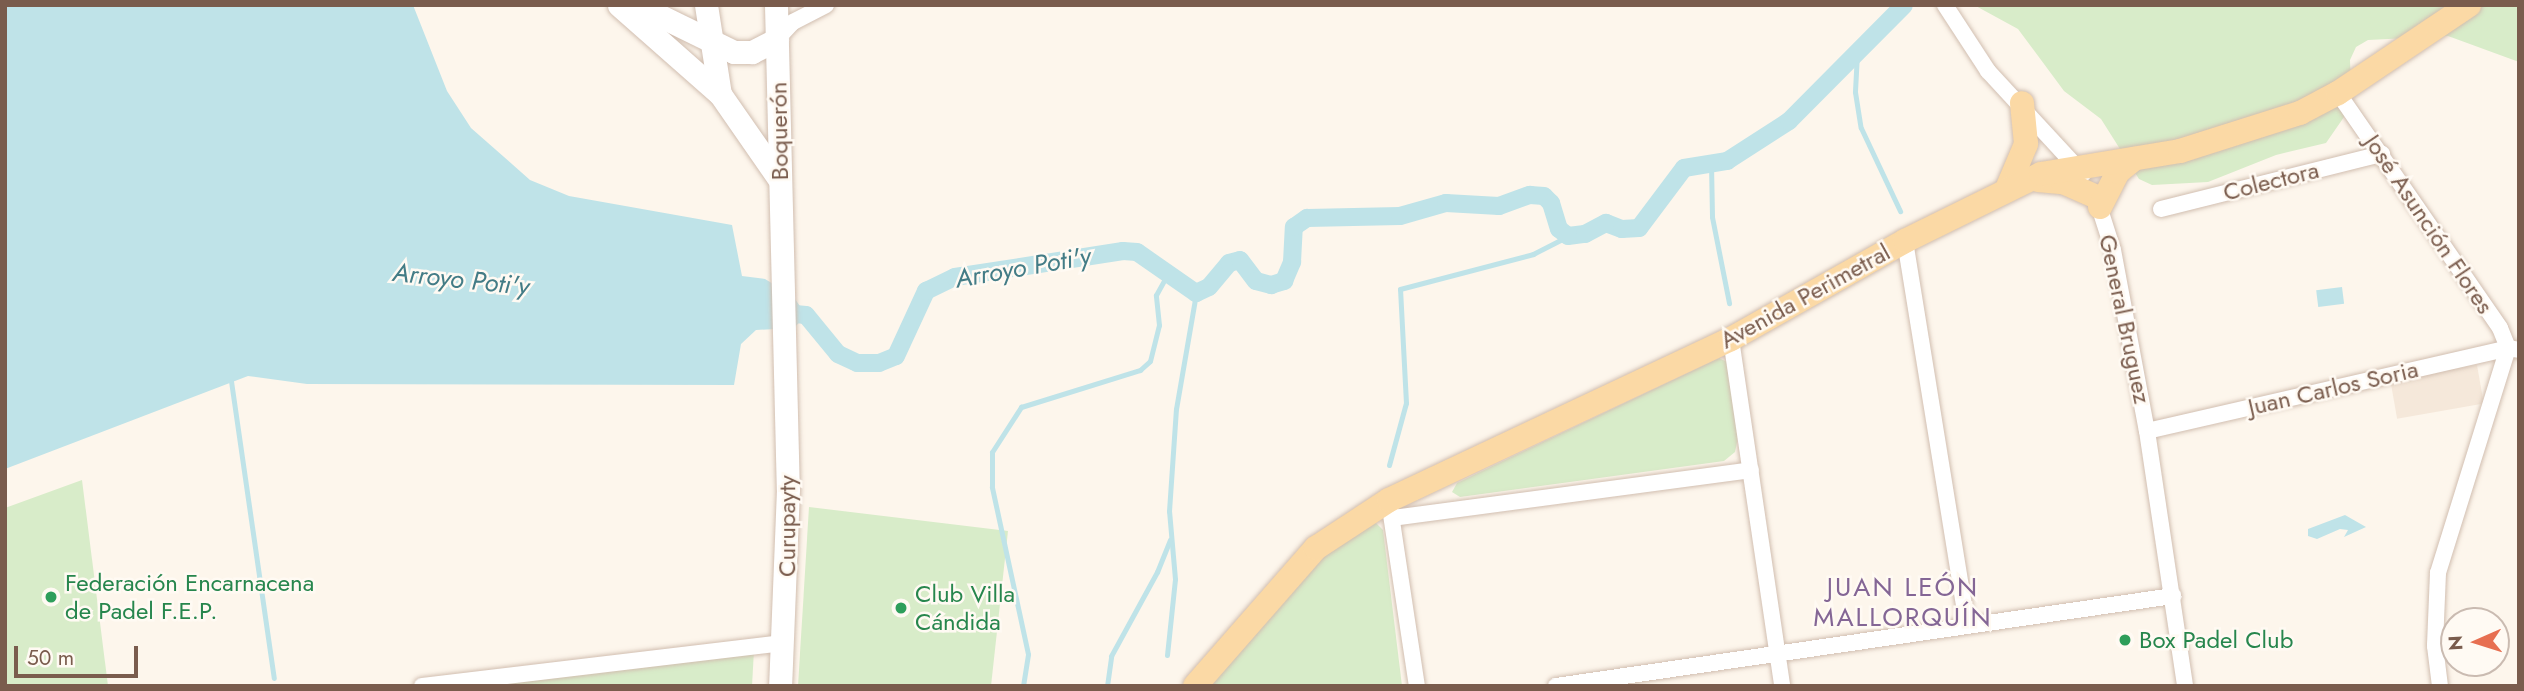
<!DOCTYPE html>
<html>
<head>
<meta charset="utf-8">
<style>
	body { margin:0 }
	#map { position:relative; width:2524px; height:691px; overflow:hidden; background:#fdf6ec; font-family:Jost,sans-serif }
	div>[style] { position:absolute }
	.residential>* { inset:0; background:#f5e8da; transform-origin:0 0 }
	.green>* { inset:0; background:#d8ecc9 }
	.water>* { inset:0; background:#bfe3e8; transform-origin:0 0 }
	.stream>* { height:5px; margin:-2.5px; padding:0 2.5px; transform-origin:2.5px; border-radius:2.5px; background:#bfe3e8 }
	.canal>* { height:18px; margin:-9px; padding:0 9px; transform-origin:9px; border-radius:9px; background:#bfe3e8 }
	.roads { filter:drop-shadow(0 0 2px #d1beb0) drop-shadow(0 0 2px #d1beb0) }
	.street>* { height:16px; margin:-8px; padding:0 8px; transform-origin:8px; border-radius:8px; background:#fff }
	.secondary>* { height:23px; margin:-11.5px; padding:0 11.5px; transform-origin:11.5px; border-radius:11.5px; background:#fff }
	.primary>* { height:24px; margin:-12px; padding:0 12px; transform-origin:12px; border-radius:12px; background:#fbd9a5 }
	.dots>* { width:19px; height:19px; translate:-50% -50%; box-sizing:border-box; border:4px solid #fffaf3; border-radius:50% }
	span { translate:-50% -50%; white-space:nowrap; text-align:center; line-height:1.15; -webkit-text-stroke:5px #fffaf3; paint-order:stroke }
	.street-label { font-size:24px; color:#7a5c4d }
	.leisure-label { font-size:24px; color:#27864d }
	.left { translate:0 -50%; text-align:left }
	.water-label { font-size:26px; color:#437c86; font-style:italic }
	.neighbourhood-label { font-size:26px; color:#846695; letter-spacing:2px }
	.frame { position:absolute; inset:0; border:7px solid #7a5c4d; pointer-events:none }
	.north { position:absolute; left:2440px; top:607px; width:70px; height:70px; box-sizing:border-box; background:#fffaf3; border:2px solid #cabbb1; border-radius:50%; rotate:267deg; font-size:19px; font-weight:700; line-height:28px; text-align:center; color:#7a5c4d }
	.north::after { content:''; display:block; margin:auto; width:24px; height:32px; background:#e76f51; clip-path:polygon(50% 0,100% 100%,50% 72%,0 100%) }
	.scale { position:absolute; left:14px; top:646px; width:124px; height:32px; box-sizing:border-box; border:4px solid #7a5c4d; border-top:0; padding-left:9px; font-size:21px; line-height:24px; white-space:nowrap; color:#7a5c4d; -webkit-text-stroke:5px #fffaf3; paint-order:stroke }
</style>
</head>
<body>
<div id="map">
	<div class="residential">
		<i style="left:2477px;top:365px;width:39px;height:88px;rotate:80deg"></i>
	</div>
	<div class="green">
		<i style="clip-path:polygon(1974px 5px,2519px 5px,2519px 62px,2448px 36px,2368px 40px,2356px 47px,2350px 60px,2351px 87px,2344px 117px,2326px 143px,2276px 155px,2208px 182px,2152px 185px,2139px 179px,2101px 119px,2064px 91px,2018px 29px)"></i>
		<i style="clip-path:polygon(1719px 358px,1727px 362px,1738px 438px,1735px 452px,1724px 461px,1460px 497px,1452px 492px,1457px 483px)"></i>
		<i style="clip-path:polygon(82px 480px,108px 686px,5px 686px,5px 508px)"></i>
		<i style="clip-path:polygon(809px 507px,1008px 531px,991px 686px,798px 686px)"></i>
		<i style="clip-path:polygon(1375px 522px,1383px 530px,1402px 686px,1210px 686px,1321px 556px)"></i>
		<i style="clip-path:polygon(754px 650px,752px 686px,433px 686px)"></i>
	</div>
	<div class="water">
		<i style="clip-path:polygon(5px 5px,413px 5px,447px 91px,471px 128px,530px 180px,569px 196px,732px 225px,742px 276px,765px 279px,793px 296px,806px 315px,794px 328px,756px 330px,741px 344px,734px 385px,307px 384px,248px 376px,5px 469px)"></i>
		<i style="left:2342px;top:287px;width:17px;height:26px;rotate:83deg"></i>
		<i style="clip-path:polygon(2345px 515px,2366px 527px,2344px 537px,2348px 530px,2340px 529px,2317px 539px,2308px 536px,2308px 529px)"></i>
	</div>
	<div class="stream">
		<i style="left:1857px;top:53px;width:39px;rotate:93deg"></i>
		<i style="left:1855px;top:92px;width:36px;rotate:81deg"></i>
		<i style="left:1861px;top:128px;width:92px;rotate:64.8deg"></i>
		<i style="left:1711px;top:164px;width:53px;rotate:88.9deg"></i>
		<i style="left:1712px;top:217px;width:88px;rotate:78.8deg"></i>
		<i style="left:231px;top:381px;width:300px;rotate:81.8deg"></i>
		<i style="left:1389px;top:465px;width:64px;rotate:-74.7deg"></i>
		<i style="left:1406px;top:403px;width:114px;rotate:-93deg"></i>
		<i style="left:1400px;top:289px;width:138px;rotate:-14.7deg"></i>
		<i style="left:1533px;top:254px;width:39px;rotate:-27deg"></i>
		<i style="left:1167px;top:655px;width:76px;rotate:-84deg"></i>
		<i style="left:1175px;top:579px;width:68px;rotate:-95deg"></i>
		<i style="left:1169px;top:511px;width:102px;rotate:-86.1deg"></i>
		<i style="left:1176px;top:409px;width:118px;rotate:-80.2deg"></i>
		<i style="left:1023px;top:686px;width:32px;rotate:-81deg"></i>
		<i style="left:1028px;top:654px;width:171px;rotate:-102.2deg"></i>
		<i style="left:992px;top:487px;width:35px;rotate:-90deg"></i>
		<i style="left:992px;top:452px;width:54px;rotate:-57.2deg"></i>
		<i style="left:1021px;top:407px;width:125px;rotate:-17.3deg"></i>
		<i style="left:1140px;top:370px;width:13px;rotate:-42deg"></i>
		<i style="left:1150px;top:361px;width:37px;rotate:-76deg"></i>
		<i style="left:1159px;top:325px;width:30px;rotate:-96deg"></i>
		<i style="left:1156px;top:295px;width:23px;rotate:-61deg"></i>
		<i style="left:1107px;top:686px;width:30px;rotate:-82deg"></i>
		<i style="left:1111px;top:656px;width:96px;rotate:-61.3deg"></i>
		<i style="left:1157px;top:572px;width:35px;rotate:-68deg"></i>
	</div>
	<div class="canal">
		<i style="left:784px;top:313px;width:22px;rotate:5deg"></i>
		<i style="left:806px;top:315px;width:50px;rotate:50.6deg"></i>
		<i style="left:838px;top:354px;width:21px;rotate:25deg"></i>
		<i style="left:857px;top:363px;width:22px"></i>
		<i style="left:879px;top:363px;width:18px;rotate:-22deg"></i>
		<i style="left:896px;top:356px;width:72px;rotate:-65.2deg"></i>
		<i style="left:926px;top:291px;width:32px;rotate:-26deg"></i>
		<i style="left:955px;top:277px;width:170px;rotate:-8.8deg"></i>
		<i style="left:1123px;top:251px;width:14px;rotate:4deg"></i>
		<i style="left:1137px;top:252px;width:72px;rotate:34.8deg"></i>
		<i style="left:1196px;top:293px;width:14px;rotate:-25deg"></i>
		<i style="left:1209px;top:287px;width:31px;rotate:-50deg"></i>
		<i style="left:1229px;top:263px;width:11px;rotate:-15deg"></i>
		<i style="left:1240px;top:260px;width:26px;rotate:53deg"></i>
		<i style="left:1256px;top:281px;width:16px;rotate:15deg"></i>
		<i style="left:1271px;top:285px;width:14px;rotate:-17deg"></i>
		<i style="left:1284px;top:281px;width:21px;rotate:-67deg"></i>
		<i style="left:1292px;top:262px;width:35px;rotate:-87deg"></i>
		<i style="left:1294px;top:227px;width:16px;rotate:-35deg"></i>
		<i style="left:1307px;top:218px;width:93px;rotate:-1.2deg"></i>
		<i style="left:1400px;top:216px;width:48px;rotate:-15.8deg"></i>
		<i style="left:1446px;top:203px;width:53px;rotate:3.2deg"></i>
		<i style="left:1499px;top:206px;width:33px;rotate:-20deg"></i>
		<i style="left:1530px;top:195px;width:14px;rotate:4deg"></i>
		<i style="left:1544px;top:196px;width:10px;rotate:45deg"></i>
		<i style="left:1551px;top:203px;width:27px;rotate:73deg"></i>
		<i style="left:1559px;top:229px;width:11px;rotate:38deg"></i>
		<i style="left:1568px;top:236px;width:17px;rotate:-7deg"></i>
		<i style="left:1585px;top:234px;width:24px;rotate:-28deg"></i>
		<i style="left:1606px;top:223px;width:17px;rotate:21deg"></i>
		<i style="left:1622px;top:229px;width:17px;rotate:-3deg"></i>
		<i style="left:1639px;top:228px;width:75px;rotate:-53.1deg"></i>
		<i style="left:1684px;top:168px;width:44px;rotate:-9.2deg"></i>
		<i style="left:1727px;top:161px;width:74px;rotate:-32.8deg"></i>
		<i style="left:1789px;top:121px;width:163px;rotate:-45.2deg"></i>
	</div>
	<div class="roads">
		<div class="street">
			<i style="left:1945px;top:5px;width:79px;rotate:56.9deg"></i>
			<i style="left:1988px;top:71px;width:140px;rotate:47.3deg"></i>
			<i style="left:777px;top:39px;width:23px;rotate:-47deg"></i>
			<i style="left:793px;top:22px;width:37px;rotate:-27deg"></i>
			<i style="left:2338px;top:93px;width:285px;rotate:55.4deg"></i>
			<i style="left:2500px;top:328px;width:22px;rotate:68deg"></i>
			<i style="left:2508px;top:348px;width:236px;rotate:107.3deg"></i>
			<i style="left:2438px;top:573px;width:73px;rotate:92.4deg"></i>
			<i style="left:2435px;top:646px;width:40px;rotate:82.9deg"></i>
			<i style="left:2097px;top:200px;width:52px;rotate:72.3deg"></i>
			<i style="left:2113px;top:250px;width:184px;rotate:79.4deg"></i>
			<i style="left:2147px;top:431px;width:258px;rotate:81.5deg"></i>
			<i style="left:2161px;top:209px;width:228px;rotate:-14deg"></i>
			<i style="left:1905px;top:241px;width:388px;rotate:80.8deg"></i>
			<i style="left:1731px;top:339px;width:351px;rotate:81.6deg"></i>
			<i style="left:2147px;top:431px;width:370px;rotate:-12.9deg"></i>
			<i style="left:2508px;top:348px;width:11px;rotate:10deg"></i>
			<i style="left:1390px;top:508px;width:180px;rotate:81.4deg"></i>
			<i style="left:1392px;top:518px;width:362px;rotate:-7.6deg"></i>
			<i style="left:422px;top:686px;width:364px;rotate:-6.8deg"></i>
			<i style="left:1556px;top:686px;width:624px;rotate:-8.3deg"></i>
		</div>
		<div class="secondary">
			<i style="left:619px;top:5px;width:135px;rotate:41.4deg"></i>
			<i style="left:720px;top:94px;width:103px;rotate:55.2deg"></i>
			<i style="left:706px;top:5px;width:90px;rotate:81.1deg"></i>
			<i style="left:776px;top:5px;width:484px;rotate:88.6deg"></i>
			<i style="left:788px;top:489px;width:197px;rotate:92.3deg"></i>
			<i style="left:642px;top:7px;width:102px;rotate:26.1deg"></i>
			<i style="left:734px;top:52px;width:18px"></i>
			<i style="left:752px;top:52px;width:28px;rotate:-27deg"></i>
		</div>
		<div class="primary">
			<i style="left:2038px;top:180px;width:25px;rotate:5deg"></i>
			<i style="left:2063px;top:182px;width:36px;rotate:24deg"></i>
			<i style="left:2007px;top:189px;width:49px;rotate:-67.1deg"></i>
			<i style="left:2026px;top:144px;width:41px;rotate:-95.6deg"></i>
			<i style="left:2100px;top:207px;width:39px;rotate:-63deg"></i>
			<i style="left:2118px;top:172px;width:21px;rotate:-39deg"></i>
			<i style="left:1195px;top:686px;width:184px;rotate:-48.8deg"></i>
			<i style="left:1316px;top:548px;width:87px;rotate:-33.3deg"></i>
			<i style="left:1389px;top:500px;width:378px;rotate:-25.2deg"></i>
			<i style="left:1731px;top:339px;width:200px;rotate:-29.4deg"></i>
			<i style="left:1905px;top:241px;width:152px;rotate:-26.2deg"></i>
			<i style="left:2041px;top:174px;width:141px;rotate:-9.4deg"></i>
			<i style="left:2180px;top:151px;width:126px;rotate:-17.6deg"></i>
			<i style="left:2300px;top:113px;width:43px;rotate:-27.8deg"></i>
			<i style="left:2338px;top:93px;width:158px;rotate:-33.9deg"></i>
		</div>
	</div>
	<div class="dots">
		<i style="left:51px;top:597px;background:#2e9e5b"></i>
		<i style="left:901px;top:608px;background:#2e9e5b"></i>
		<i style="left:2125px;top:640px;background:#2e9e5b"></i>
	</div>
	<div class="street-label">
		<span style="left:779px;top:131px;rotate:-91deg">Boquerón</span>
		<span style="left:2271px;top:181px;rotate:-14deg">Colectora</span>
		<span style="left:2429px;top:224px;rotate:56deg">José Asunción Flores</span>
		<span style="left:1805px;top:296px;rotate:-29deg">Avenida Perimetral</span>
		<span style="left:2125px;top:319px;rotate:78deg">General Bruguez</span>
		<span style="left:2333px;top:388px;rotate:-13deg">Juan Carlos Soria</span>
		<span style="left:787px;top:526px;rotate:-90deg">Curupayty</span>
	</div>
	<div class="leisure-label">
		<span class="left" style="left:65px;top:597px">Federación Encarnacena<br>de Padel F.E.P.</span>
		<span class="left" style="left:915px;top:608px">Club Villa<br>Cándida</span>
		<span class="left" style="left:2139px;top:640px">Box Padel Club</span>
	</div>
	<div class="water-label">
		<span style="left:1023px;top:268px;rotate:-10deg">Arroyo Poti'y</span>
		<span style="left:461px;top:280px;rotate:6deg">Arroyo Poti'y</span>
	</div>
	<div class="neighbourhood-label">
		<span style="left:1903px;top:603px">JUAN LEÓN<br>MALLORQUÍN</span>
	</div>
	<div class="frame"></div>
	<div class="north">N</div>
	<div class="scale">50 m</div>
</div>
</body>
</html>
